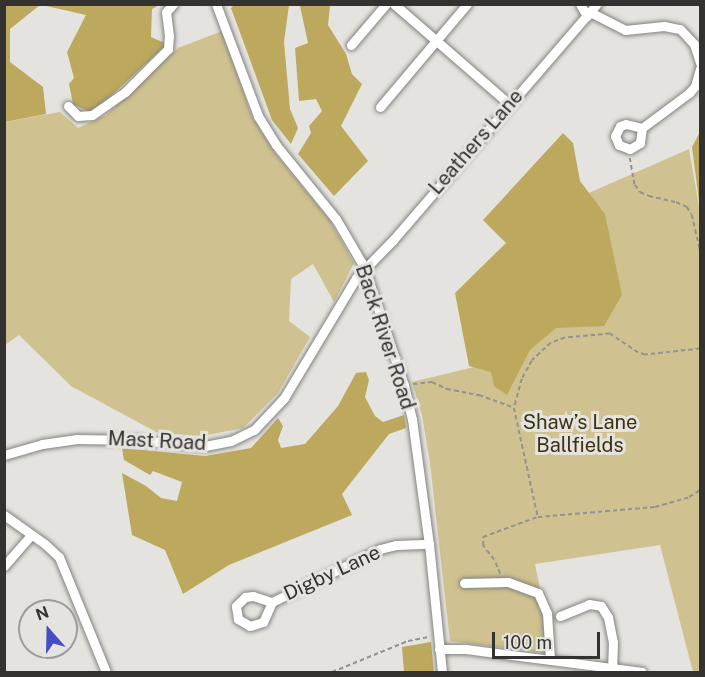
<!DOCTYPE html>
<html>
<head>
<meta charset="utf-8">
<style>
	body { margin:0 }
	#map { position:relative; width:705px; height:677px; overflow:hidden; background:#e4e3df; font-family:"Public Sans",sans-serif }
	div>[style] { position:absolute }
	.green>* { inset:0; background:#cfc290 }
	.forest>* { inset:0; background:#bda95d }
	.path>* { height:1.5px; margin-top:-0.75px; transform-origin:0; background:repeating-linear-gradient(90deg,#939290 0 4.5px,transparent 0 7.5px) }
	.roads { filter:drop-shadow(0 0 2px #83827f) drop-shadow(0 0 2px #83827f) }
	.minor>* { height:9px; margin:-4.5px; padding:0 4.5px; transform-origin:4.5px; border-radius:4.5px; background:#fff }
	span { translate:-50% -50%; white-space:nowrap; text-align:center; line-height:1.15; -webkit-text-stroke:6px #e4e3df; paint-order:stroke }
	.street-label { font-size:20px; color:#333231 }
	.park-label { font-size:20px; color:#3b3210 }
	.frame { position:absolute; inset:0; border:6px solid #333231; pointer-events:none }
	.north { position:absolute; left:18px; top:599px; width:60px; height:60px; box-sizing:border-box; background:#e4e3df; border:2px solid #9d9c99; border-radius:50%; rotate:340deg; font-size:16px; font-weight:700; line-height:24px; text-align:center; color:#333231 }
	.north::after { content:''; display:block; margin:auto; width:21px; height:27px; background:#464cc1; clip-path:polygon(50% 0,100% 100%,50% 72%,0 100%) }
	.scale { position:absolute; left:492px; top:632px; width:108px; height:27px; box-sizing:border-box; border:3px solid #333231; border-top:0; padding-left:8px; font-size:18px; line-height:21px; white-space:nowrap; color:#333231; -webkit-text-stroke:4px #e4e3df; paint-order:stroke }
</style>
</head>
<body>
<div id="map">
	<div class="green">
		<i style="clip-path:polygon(222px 31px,252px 117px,278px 157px,329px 219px,354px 263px,334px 302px,313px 264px,291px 279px,289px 321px,310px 337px,278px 393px,243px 428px,202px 436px,158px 433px,71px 386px,19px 335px,5px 345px,5px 122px,60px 112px,78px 128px,106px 115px,178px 48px)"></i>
		<i style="clip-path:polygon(689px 149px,700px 212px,700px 672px,693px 672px,660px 545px,535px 564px,553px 654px,450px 641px,430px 463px,422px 415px,412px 382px,478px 366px,582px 196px)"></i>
	</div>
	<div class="forest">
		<i style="clip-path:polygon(5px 4px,40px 5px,10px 29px,10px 62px,43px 87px,46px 114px,5px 122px)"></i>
		<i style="clip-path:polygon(42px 5px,159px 5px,152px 9px,151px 37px,167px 44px,100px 106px,89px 112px,73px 104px,69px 84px,74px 78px,67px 52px,86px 15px)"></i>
		<i style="clip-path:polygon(234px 5px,289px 5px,284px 42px,290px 109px,298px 128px,291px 144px,272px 120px,231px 8px)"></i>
		<i style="clip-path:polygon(297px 5px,330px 5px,328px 25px,346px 54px,352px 74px,362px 84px,341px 126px,368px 161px,334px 196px,298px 154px,311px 133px,309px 126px,322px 111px,316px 99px,299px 101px,295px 48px,308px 43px,300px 6px)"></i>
		<i style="clip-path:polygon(700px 132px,700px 209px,692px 147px)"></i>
		<i style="clip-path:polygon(563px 133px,573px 143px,580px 181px,605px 214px,622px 295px,604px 326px,556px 328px,530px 350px,507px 395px,494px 386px,491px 372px,469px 366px,455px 293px,506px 243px,483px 220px)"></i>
		<i style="clip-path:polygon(366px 372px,369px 380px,365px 397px,375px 416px,383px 422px,404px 415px,406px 428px,389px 434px,342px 494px,352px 515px,229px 565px,183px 594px,165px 550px,132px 535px,122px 473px,146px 486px,161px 498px,177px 501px,182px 482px,153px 471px,150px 475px,124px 460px,122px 448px,205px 456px,251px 448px,278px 418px,283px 426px,278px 440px,281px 448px,305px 444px,338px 406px,356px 373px)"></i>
		<i style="clip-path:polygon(431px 642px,434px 672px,404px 672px,402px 647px)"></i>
	</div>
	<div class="path">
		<i style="left:630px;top:158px;width:27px;rotate:80deg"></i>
		<i style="left:635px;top:185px;width:9px;rotate:54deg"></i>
		<i style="left:640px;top:192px;width:10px;rotate:24deg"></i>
		<i style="left:649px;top:196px;width:28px;rotate:13deg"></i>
		<i style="left:676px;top:202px;width:12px;rotate:24deg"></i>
		<i style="left:687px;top:207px;width:9px;rotate:58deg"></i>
		<i style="left:692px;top:215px;width:36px;rotate:77deg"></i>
		<i style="left:700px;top:349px;width:55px;rotate:173.8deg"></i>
		<i style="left:645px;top:355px;width:7px;rotate:-164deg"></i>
		<i style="left:638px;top:353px;width:34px;rotate:-146deg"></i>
		<i style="left:610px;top:334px;width:45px;rotate:174.9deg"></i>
		<i style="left:565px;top:338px;width:15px;rotate:160deg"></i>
		<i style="left:551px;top:343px;width:26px;rotate:137deg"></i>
		<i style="left:532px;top:361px;width:21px;rotate:119deg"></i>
		<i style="left:522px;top:379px;width:30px;rotate:105deg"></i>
		<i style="left:514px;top:408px;width:112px;rotate:77.6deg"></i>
		<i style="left:538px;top:517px;width:117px;rotate:-4.9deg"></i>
		<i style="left:655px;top:507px;width:35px;rotate:-16deg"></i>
		<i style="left:689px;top:497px;width:13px;rotate:-32deg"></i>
		<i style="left:413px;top:384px;width:19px;rotate:-6deg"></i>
		<i style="left:432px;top:382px;width:17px;rotate:25deg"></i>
		<i style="left:447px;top:389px;width:33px;rotate:11deg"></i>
		<i style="left:479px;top:395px;width:37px;rotate:20deg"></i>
		<i style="left:500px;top:574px;width:15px;rotate:-113deg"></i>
		<i style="left:494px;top:560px;width:18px;rotate:-128deg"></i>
		<i style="left:483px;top:546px;width:9px;rotate:-90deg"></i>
		<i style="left:483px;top:537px;width:58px;rotate:-20.3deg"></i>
		<i style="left:332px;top:672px;width:82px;rotate:-22.2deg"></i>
		<i style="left:408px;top:641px;width:21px;rotate:-11deg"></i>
	</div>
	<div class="roads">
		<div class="minor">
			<i style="left:216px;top:4px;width:120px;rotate:69.4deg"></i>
			<i style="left:258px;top:116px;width:34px;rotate:58deg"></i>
			<i style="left:276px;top:145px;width:95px;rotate:51deg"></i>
			<i style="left:336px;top:219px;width:56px;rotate:59.7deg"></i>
			<i style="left:364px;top:267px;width:125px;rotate:71.3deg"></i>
			<i style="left:404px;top:385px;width:35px;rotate:77deg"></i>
			<i style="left:412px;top:419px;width:126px;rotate:82.3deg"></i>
			<i style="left:429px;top:544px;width:129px;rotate:84.2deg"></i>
			<i style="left:394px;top:4px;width:152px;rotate:41deg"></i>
			<i style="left:580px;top:4px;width:14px;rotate:60deg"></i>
			<i style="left:590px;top:12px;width:39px;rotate:27deg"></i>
			<i style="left:625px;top:30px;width:39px;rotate:-6deg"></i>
			<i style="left:664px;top:26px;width:16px;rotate:11deg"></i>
			<i style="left:680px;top:29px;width:21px;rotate:47deg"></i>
			<i style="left:694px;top:44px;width:20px;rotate:72deg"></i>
			<i style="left:351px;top:45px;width:54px;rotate:-49.5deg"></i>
			<i style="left:68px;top:106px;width:14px;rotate:45deg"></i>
			<i style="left:78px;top:116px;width:14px;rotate:-4deg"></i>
			<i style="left:92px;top:115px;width:40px;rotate:-34.9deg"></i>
			<i style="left:125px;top:92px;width:61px;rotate:-45deg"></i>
			<i style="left:168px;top:49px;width:13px;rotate:-86deg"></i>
			<i style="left:169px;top:36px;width:24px;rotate:-97deg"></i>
			<i style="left:166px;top:12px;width:11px;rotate:-49deg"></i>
			<i style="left:380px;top:107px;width:135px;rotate:-49.8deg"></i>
			<i style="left:626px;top:124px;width:16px;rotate:14deg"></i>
			<i style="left:642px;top:128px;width:15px;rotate:98deg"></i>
			<i style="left:640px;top:143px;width:12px;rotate:149deg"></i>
			<i style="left:630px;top:149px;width:12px;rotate:-160deg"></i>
			<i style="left:619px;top:145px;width:10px;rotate:-114deg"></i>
			<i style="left:615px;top:136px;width:11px;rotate:-63deg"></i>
			<i style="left:620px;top:126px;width:6px;rotate:-18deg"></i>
			<i style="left:642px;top:128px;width:59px;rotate:-36.7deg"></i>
			<i style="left:689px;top:93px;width:9px;rotate:-49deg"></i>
			<i style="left:695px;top:86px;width:18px;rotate:-74deg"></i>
			<i style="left:4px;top:455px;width:40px;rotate:-16deg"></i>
			<i style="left:42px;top:444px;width:34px;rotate:-8deg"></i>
			<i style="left:76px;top:439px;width:60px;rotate:1deg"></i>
			<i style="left:136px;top:440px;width:69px;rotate:5deg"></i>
			<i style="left:205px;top:446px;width:26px;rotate:-11deg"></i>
			<i style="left:231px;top:441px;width:25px;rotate:-26deg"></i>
			<i style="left:254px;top:430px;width:44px;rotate:-46.8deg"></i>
			<i style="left:284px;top:398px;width:140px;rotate:-59deg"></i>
			<i style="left:356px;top:278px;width:53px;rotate:-45.8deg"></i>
			<i style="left:393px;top:240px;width:312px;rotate:-49.2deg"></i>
			<i style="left:4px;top:515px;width:50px;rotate:35.3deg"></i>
			<i style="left:45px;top:544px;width:19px;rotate:43deg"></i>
			<i style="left:59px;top:557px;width:124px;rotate:67.8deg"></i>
			<i style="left:4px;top:566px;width:41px;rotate:-48.9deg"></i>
			<i style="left:464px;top:583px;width:44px;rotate:-1.3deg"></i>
			<i style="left:508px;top:582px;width:32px;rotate:20deg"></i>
			<i style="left:538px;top:593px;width:22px;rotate:66deg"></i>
			<i style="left:547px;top:613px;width:47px;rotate:86.3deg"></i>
			<i style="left:253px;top:596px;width:20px;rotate:18deg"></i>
			<i style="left:272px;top:602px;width:22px;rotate:114deg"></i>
			<i style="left:263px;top:622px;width:14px;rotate:163deg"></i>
			<i style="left:250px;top:626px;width:14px;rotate:-150deg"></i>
			<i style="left:238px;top:619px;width:13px;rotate:-99deg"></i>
			<i style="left:236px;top:606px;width:13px;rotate:-45deg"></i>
			<i style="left:245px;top:597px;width:8px;rotate:-7deg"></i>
			<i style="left:272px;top:602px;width:120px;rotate:-26.1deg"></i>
			<i style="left:380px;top:549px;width:16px;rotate:-14deg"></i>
			<i style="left:396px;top:545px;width:33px;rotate:-2deg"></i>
			<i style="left:560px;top:616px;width:31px;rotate:-22deg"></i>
			<i style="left:589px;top:604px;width:12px;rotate:9deg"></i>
			<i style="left:601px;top:606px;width:13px;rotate:58deg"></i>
			<i style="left:608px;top:617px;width:25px;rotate:79deg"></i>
			<i style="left:613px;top:642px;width:26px;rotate:92deg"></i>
			<i style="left:439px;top:649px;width:27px"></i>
			<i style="left:466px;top:649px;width:177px;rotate:7.4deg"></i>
		</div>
	</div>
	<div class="street-label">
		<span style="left:476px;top:142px;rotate:-49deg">Leathers Lane</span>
		<span style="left:385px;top:337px;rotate:72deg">Back River Road</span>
		<span style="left:157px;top:441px;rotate:3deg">Mast Road</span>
		<span style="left:332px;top:573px;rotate:-25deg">Digby Lane</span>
	</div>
	<div class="park-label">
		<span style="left:580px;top:434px">Shaw’s Lane<br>Ballfields</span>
	</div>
	<div class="frame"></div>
	<div class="north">N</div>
	<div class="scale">100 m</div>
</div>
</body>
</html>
